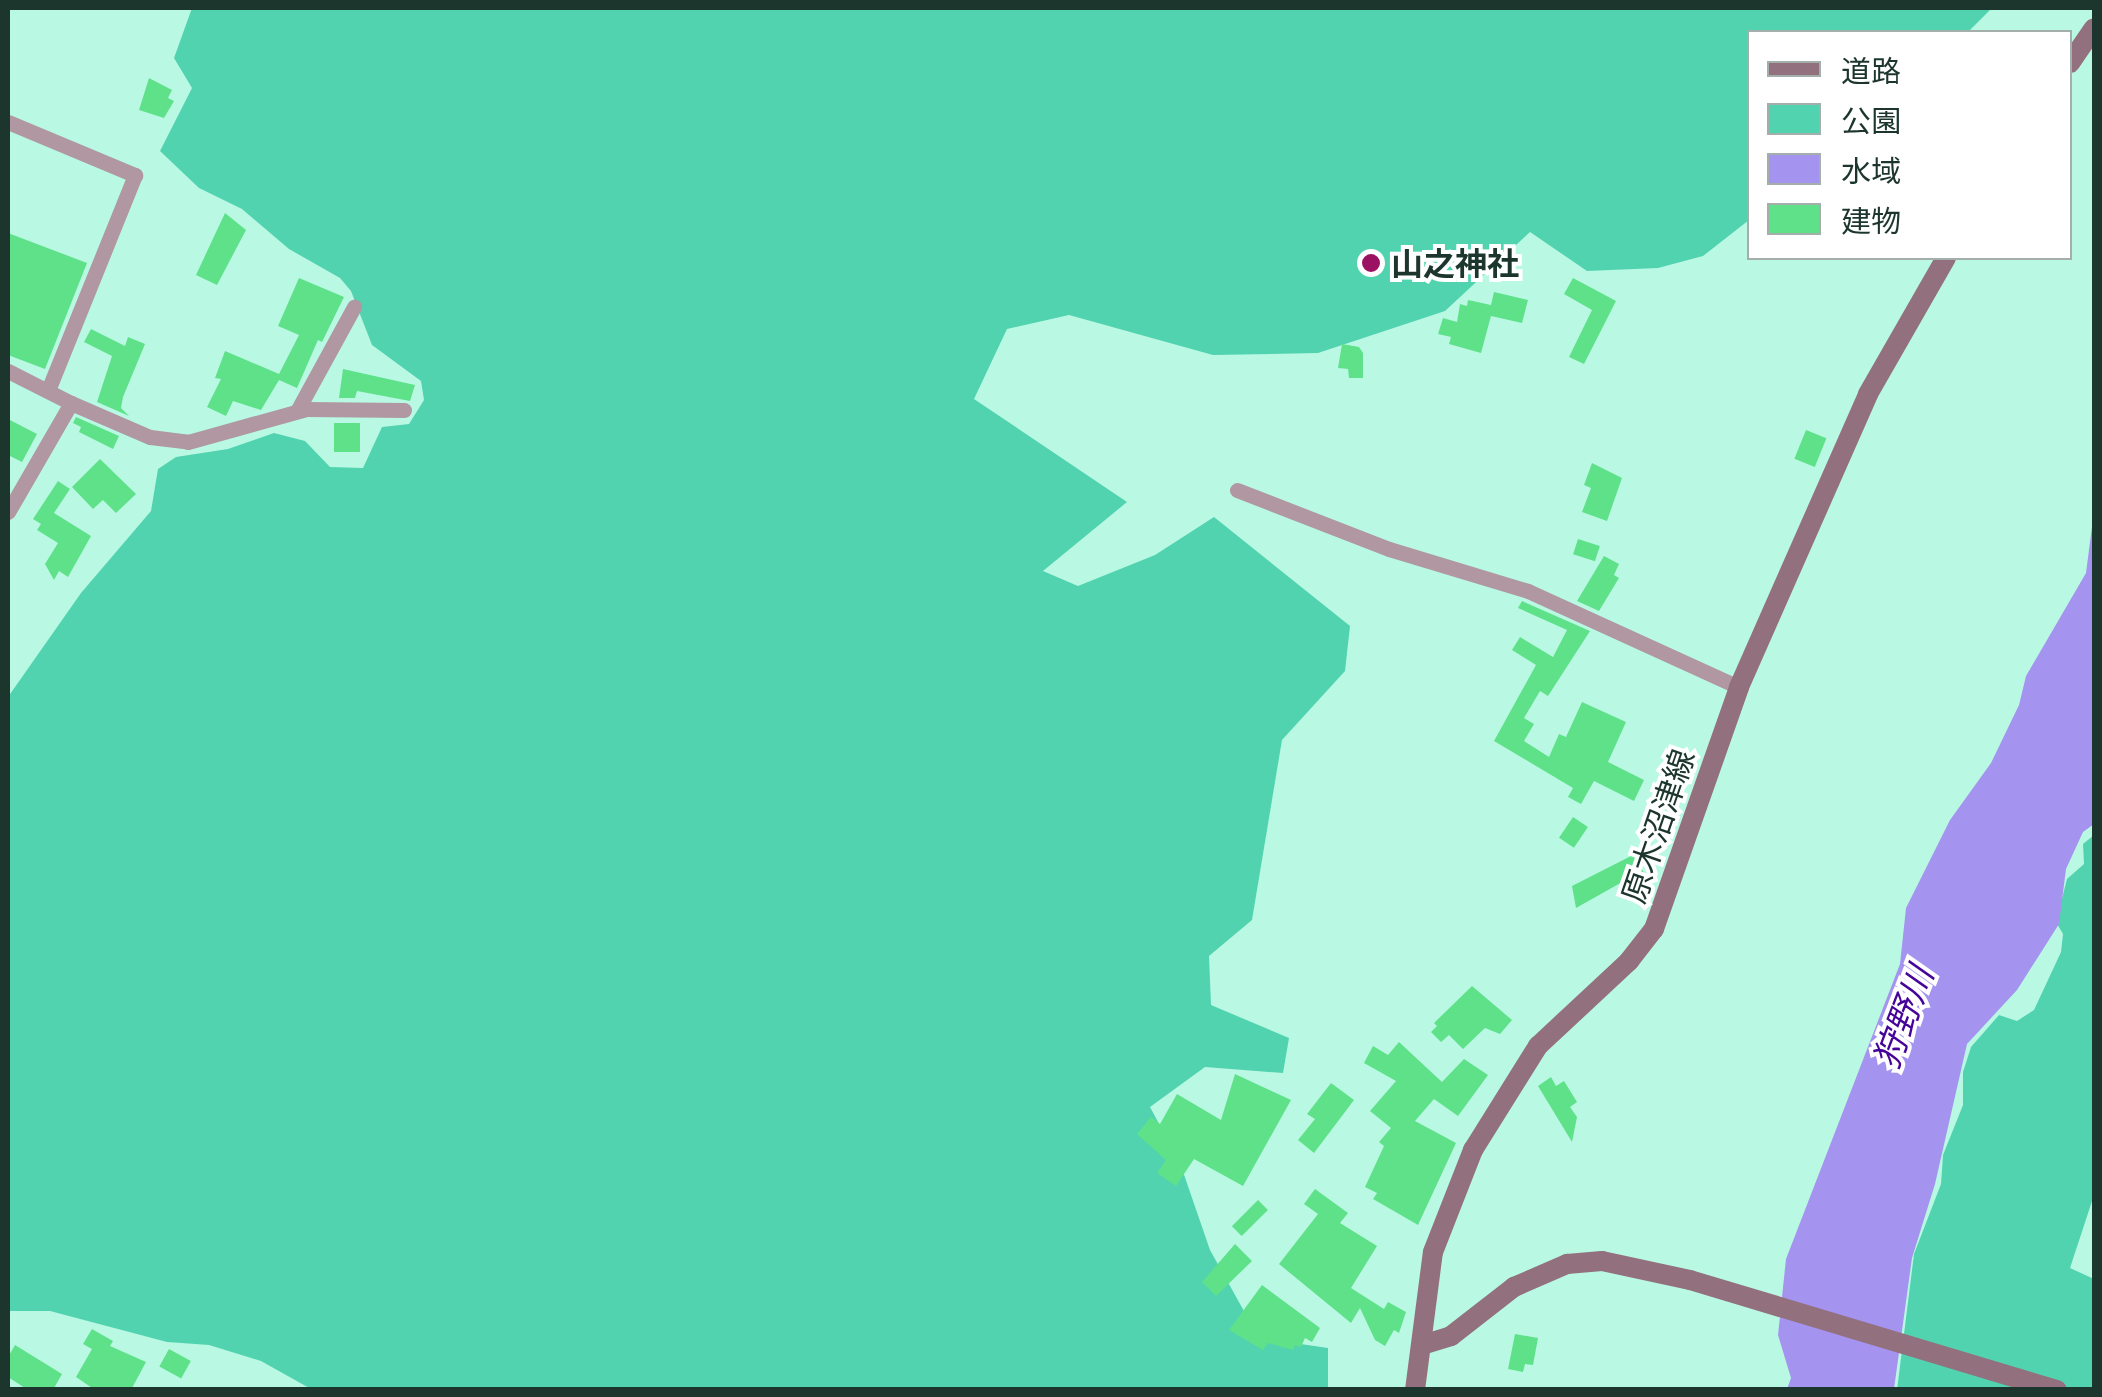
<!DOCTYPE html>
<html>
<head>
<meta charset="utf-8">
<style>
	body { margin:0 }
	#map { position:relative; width:2102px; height:1397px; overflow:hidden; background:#b9f9e3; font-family:"Golos Text","Noto Sans JP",sans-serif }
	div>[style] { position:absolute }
	.green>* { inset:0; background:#52d3b0 }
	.water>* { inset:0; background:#a593f0 }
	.building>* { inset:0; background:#5fe18a; transform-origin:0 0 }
	.street>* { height:15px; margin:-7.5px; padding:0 7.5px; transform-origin:7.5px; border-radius:7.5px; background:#b097a1 }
	.secondary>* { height:20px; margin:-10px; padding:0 10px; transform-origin:10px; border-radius:10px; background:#93707e }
	.dots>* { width:28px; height:28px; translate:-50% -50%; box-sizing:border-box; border:5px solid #fff; border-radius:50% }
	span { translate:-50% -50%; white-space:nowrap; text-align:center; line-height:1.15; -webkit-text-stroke:8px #fff; paint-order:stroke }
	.poi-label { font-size:32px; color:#1c362e; font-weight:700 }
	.left { translate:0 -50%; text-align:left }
	.street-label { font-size:32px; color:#1c362e }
	.water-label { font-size:35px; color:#460499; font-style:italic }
	.frame { position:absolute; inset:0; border:10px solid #1c362e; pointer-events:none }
	.legend { position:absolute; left:1747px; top:30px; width:325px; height:230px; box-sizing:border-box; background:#fff; border:2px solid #a4afab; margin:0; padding:12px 18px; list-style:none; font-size:30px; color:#1c362e }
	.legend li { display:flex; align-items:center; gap:20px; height:50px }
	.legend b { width:50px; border:2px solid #a4afab }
</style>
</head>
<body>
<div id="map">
	<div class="green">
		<i style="clip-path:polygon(192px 8px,1992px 8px,1968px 32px,1750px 32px,1749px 220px,1703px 256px,1658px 268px,1587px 271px,1530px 232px,1445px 311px,1318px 353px,1213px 355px,1069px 315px,1007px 329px,974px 399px,1127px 502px,1043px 571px,1078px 586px,1155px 555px,1214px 517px,1350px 626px,1345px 671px,1282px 740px,1252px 920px,1209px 956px,1211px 1005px,1289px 1038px,1283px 1073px,1205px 1067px,1150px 1107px,1180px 1163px,1210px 1250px,1259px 1338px,1328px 1348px,1328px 1389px,311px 1389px,261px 1361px,209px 1345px,167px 1342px,50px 1311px,8px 1311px,8px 697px,81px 593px,151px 511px,158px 469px,176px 457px,228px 449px,274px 433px,305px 441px,330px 467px,363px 468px,382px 427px,409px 424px,424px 400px,421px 381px,372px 345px,351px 291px,340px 278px,289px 249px,242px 209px,199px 188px,160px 151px,192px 88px,174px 58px)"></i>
		<i style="clip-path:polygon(2094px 835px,2094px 1195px,2070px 1268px,2094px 1279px,2093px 1389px,1897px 1390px,1914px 1254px,1941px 1184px,1943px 1155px,1963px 1105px,1963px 1072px,1971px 1047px,1999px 1015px,2017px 1021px,2034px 1010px,2061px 952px,2063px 934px,2056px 922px,2067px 879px,2084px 864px,2083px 844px)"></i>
	</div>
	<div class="water">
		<i style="clip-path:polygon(2094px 511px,2094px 824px,2083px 832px,2066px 869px,2059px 924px,2017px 990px,1967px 1044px,1935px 1184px,1912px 1258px,1894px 1389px,1787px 1389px,1791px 1378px,1778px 1335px,1786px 1259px,1900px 964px,1906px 908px,1950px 820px,1991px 763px,2019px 705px,2026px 676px,2086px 573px)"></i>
	</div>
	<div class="building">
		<i style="clip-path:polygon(149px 78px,172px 90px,168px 98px,174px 101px,164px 118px,139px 110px)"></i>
		<i style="clip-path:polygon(225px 213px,246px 230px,217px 285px,196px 275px)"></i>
		<i style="clip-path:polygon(8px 233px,87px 263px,45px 369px,8px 355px)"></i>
		<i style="clip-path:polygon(299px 278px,344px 297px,322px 342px,318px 340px,297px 388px,279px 380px,261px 410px,233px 401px,226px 416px,207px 407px,221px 379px,215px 378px,225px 351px,279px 374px,299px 335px,278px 326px)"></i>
		<i style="clip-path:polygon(1573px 278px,1616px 301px,1584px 364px,1569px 357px,1592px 310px,1564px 294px)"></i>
		<i style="clip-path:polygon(1494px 292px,1528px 300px,1522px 323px,1491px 316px,1481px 353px,1449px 344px,1451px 337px,1438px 334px,1443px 318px,1457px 322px,1460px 304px,1467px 306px,1468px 300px,1491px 305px)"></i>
		<i style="clip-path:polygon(91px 329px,125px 346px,128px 337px,145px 344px,123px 397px,121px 408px,129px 416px,97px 402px,112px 356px,84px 342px)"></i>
		<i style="clip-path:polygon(1342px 344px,1359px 347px,1363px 353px,1363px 378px,1349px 378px,1348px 369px,1338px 368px)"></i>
		<i style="clip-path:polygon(343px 369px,415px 385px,410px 401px,357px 391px,355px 398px,339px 398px)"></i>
		<i style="clip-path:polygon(76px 417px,119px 436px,113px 449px,79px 432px,81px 427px,73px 423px)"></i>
		<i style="clip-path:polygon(8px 419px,37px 434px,22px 462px,8px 455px)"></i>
		<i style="left:360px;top:423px;width:29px;height:26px;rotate:90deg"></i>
		<i style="left:1806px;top:430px;width:22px;height:31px;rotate:22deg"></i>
		<i style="clip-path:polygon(100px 459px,136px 494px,116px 513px,103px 500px,93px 509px,72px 487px)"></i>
		<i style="clip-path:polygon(1592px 463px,1622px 478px,1607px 521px,1582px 512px,1591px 488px,1584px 485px)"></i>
		<i style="clip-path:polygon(58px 481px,70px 489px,54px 513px,91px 536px,68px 577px,59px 571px,54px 580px,45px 564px,58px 543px,37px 530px,41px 524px,33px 519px)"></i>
		<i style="left:1578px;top:539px;width:23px;height:16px;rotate:18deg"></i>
		<i style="clip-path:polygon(1604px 556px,1619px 564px,1614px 575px,1619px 578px,1599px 611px,1577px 601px)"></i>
		<i style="clip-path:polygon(1522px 601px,1590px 631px,1548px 696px,1540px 691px,1524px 718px,1534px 724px,1524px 741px,1549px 757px,1559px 734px,1566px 737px,1582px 702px,1626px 722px,1608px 762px,1644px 780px,1634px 801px,1594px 781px,1581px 804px,1568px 797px,1573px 788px,1494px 741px,1536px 665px,1512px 650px,1520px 637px,1553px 657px,1567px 630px,1518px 608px)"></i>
		<i style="left:1573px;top:817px;width:18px;height:25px;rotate:34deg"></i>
		<i style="clip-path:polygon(1633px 855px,1648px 879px,1630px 891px,1624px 881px,1576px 908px,1572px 886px)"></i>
		<i style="clip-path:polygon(1472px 986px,1512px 1020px,1500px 1034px,1485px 1028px,1463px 1049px,1449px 1035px,1441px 1042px,1431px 1032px,1437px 1026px,1434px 1023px)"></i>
		<i style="clip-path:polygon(1399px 1042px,1442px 1082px,1464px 1059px,1488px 1075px,1458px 1116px,1434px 1099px,1415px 1121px,1456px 1143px,1418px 1225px,1373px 1199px,1377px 1193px,1365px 1187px,1384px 1146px,1379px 1142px,1391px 1128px,1370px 1111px,1396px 1081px,1364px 1063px,1373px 1046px,1388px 1055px)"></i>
		<i style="clip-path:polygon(1235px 1074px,1291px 1100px,1243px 1186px,1194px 1159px,1176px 1186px,1157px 1173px,1166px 1160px,1137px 1134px,1151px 1117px,1160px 1124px,1177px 1094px,1221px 1120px)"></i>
		<i style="clip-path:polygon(1551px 1077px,1556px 1086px,1564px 1081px,1577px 1102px,1570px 1107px,1577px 1117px,1572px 1142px,1538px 1086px)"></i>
		<i style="clip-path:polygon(1331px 1083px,1354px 1100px,1314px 1153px,1298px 1140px,1315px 1119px,1307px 1114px)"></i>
		<i style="clip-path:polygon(1315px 1189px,1348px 1213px,1340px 1223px,1377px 1246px,1351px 1288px,1384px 1309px,1388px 1302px,1406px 1312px,1399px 1333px,1394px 1330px,1385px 1346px,1375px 1340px,1360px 1308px,1351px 1323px,1279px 1264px,1318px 1214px,1304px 1204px)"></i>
		<i style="left:1258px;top:1200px;width:14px;height:37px;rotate:45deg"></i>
		<i style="clip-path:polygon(1235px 1244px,1252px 1261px,1216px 1296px,1202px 1282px)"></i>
		<i style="clip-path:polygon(1262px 1285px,1320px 1328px,1312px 1342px,1305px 1338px,1301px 1347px,1295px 1345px,1293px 1350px,1268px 1343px,1263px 1350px,1229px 1330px)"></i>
		<i style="clip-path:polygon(92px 1329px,113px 1341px,110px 1346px,146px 1362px,131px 1390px,95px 1390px,76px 1377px,92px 1349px,83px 1344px)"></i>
		<i style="clip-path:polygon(1515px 1334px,1538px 1338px,1533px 1365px,1525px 1364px,1523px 1372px,1508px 1369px)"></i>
		<i style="clip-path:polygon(15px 1345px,62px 1374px,53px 1390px,28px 1390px,8px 1377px,8px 1357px)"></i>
		<i style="left:169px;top:1349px;width:25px;height:20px;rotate:29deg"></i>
	</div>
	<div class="street">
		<i style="left:8px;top:122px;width:138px;rotate:22.7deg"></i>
		<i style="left:135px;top:175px;width:232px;rotate:112deg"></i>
		<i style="left:8px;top:371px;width:71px;rotate:26.9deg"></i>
		<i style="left:71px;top:403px;width:126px;rotate:120deg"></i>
		<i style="left:71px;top:403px;width:86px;rotate:23.3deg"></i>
		<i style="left:150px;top:437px;width:38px;rotate:7deg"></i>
		<i style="left:188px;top:442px;width:123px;rotate:-15.6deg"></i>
		<i style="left:306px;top:409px;width:98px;rotate:0.6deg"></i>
		<i style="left:297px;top:411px;width:119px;rotate:-61.3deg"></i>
		<i style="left:1237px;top:490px;width:163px;rotate:21.2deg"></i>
		<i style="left:1389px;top:549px;width:145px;rotate:16.8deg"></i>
		<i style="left:1528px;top:591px;width:232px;rotate:24.5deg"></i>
	</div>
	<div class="secondary">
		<i style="left:2070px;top:63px;width:42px;rotate:-55.6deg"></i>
		<i style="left:1422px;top:1345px;width:30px;rotate:-17deg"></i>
		<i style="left:1451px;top:1336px;width:80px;rotate:-37.9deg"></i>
		<i style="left:1514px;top:1287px;width:58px;rotate:-23.5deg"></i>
		<i style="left:1567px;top:1264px;width:35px;rotate:-5deg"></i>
		<i style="left:1602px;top:1261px;width:90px;rotate:12.2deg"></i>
		<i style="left:1690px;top:1280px;width:383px;rotate:16.7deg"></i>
		<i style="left:1415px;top:1390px;width:139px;rotate:-82.6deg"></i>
		<i style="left:1433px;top:1252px;width:110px;rotate:-68.6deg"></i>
		<i style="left:1473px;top:1150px;width:123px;rotate:-58deg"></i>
		<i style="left:1538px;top:1046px;width:125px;rotate:-43deg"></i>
		<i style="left:1629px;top:961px;width:41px;rotate:-52deg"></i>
		<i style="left:1654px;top:929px;width:256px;rotate:-70.6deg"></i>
		<i style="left:1739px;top:687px;width:320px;rotate:-66.2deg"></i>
		<i style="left:1868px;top:394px;width:157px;rotate:-60.2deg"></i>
	</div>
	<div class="dots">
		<i style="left:1371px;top:263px;background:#9b1263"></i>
	</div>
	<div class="poi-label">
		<span class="left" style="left:1391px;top:263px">山之神社</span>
	</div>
	<div class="street-label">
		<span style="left:1658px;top:826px;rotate:-71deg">原木沼津線</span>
	</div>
	<div class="water-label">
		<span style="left:1903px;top:1017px;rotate:-69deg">狩野川</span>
	</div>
	<div class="frame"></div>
	<ul class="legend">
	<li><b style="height:12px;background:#93707e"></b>道路</li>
	<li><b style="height:28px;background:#52d3b0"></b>公園</li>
	<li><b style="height:28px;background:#a593f0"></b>水域</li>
	<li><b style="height:28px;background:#5fe18a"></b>建物</li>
	</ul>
</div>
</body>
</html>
